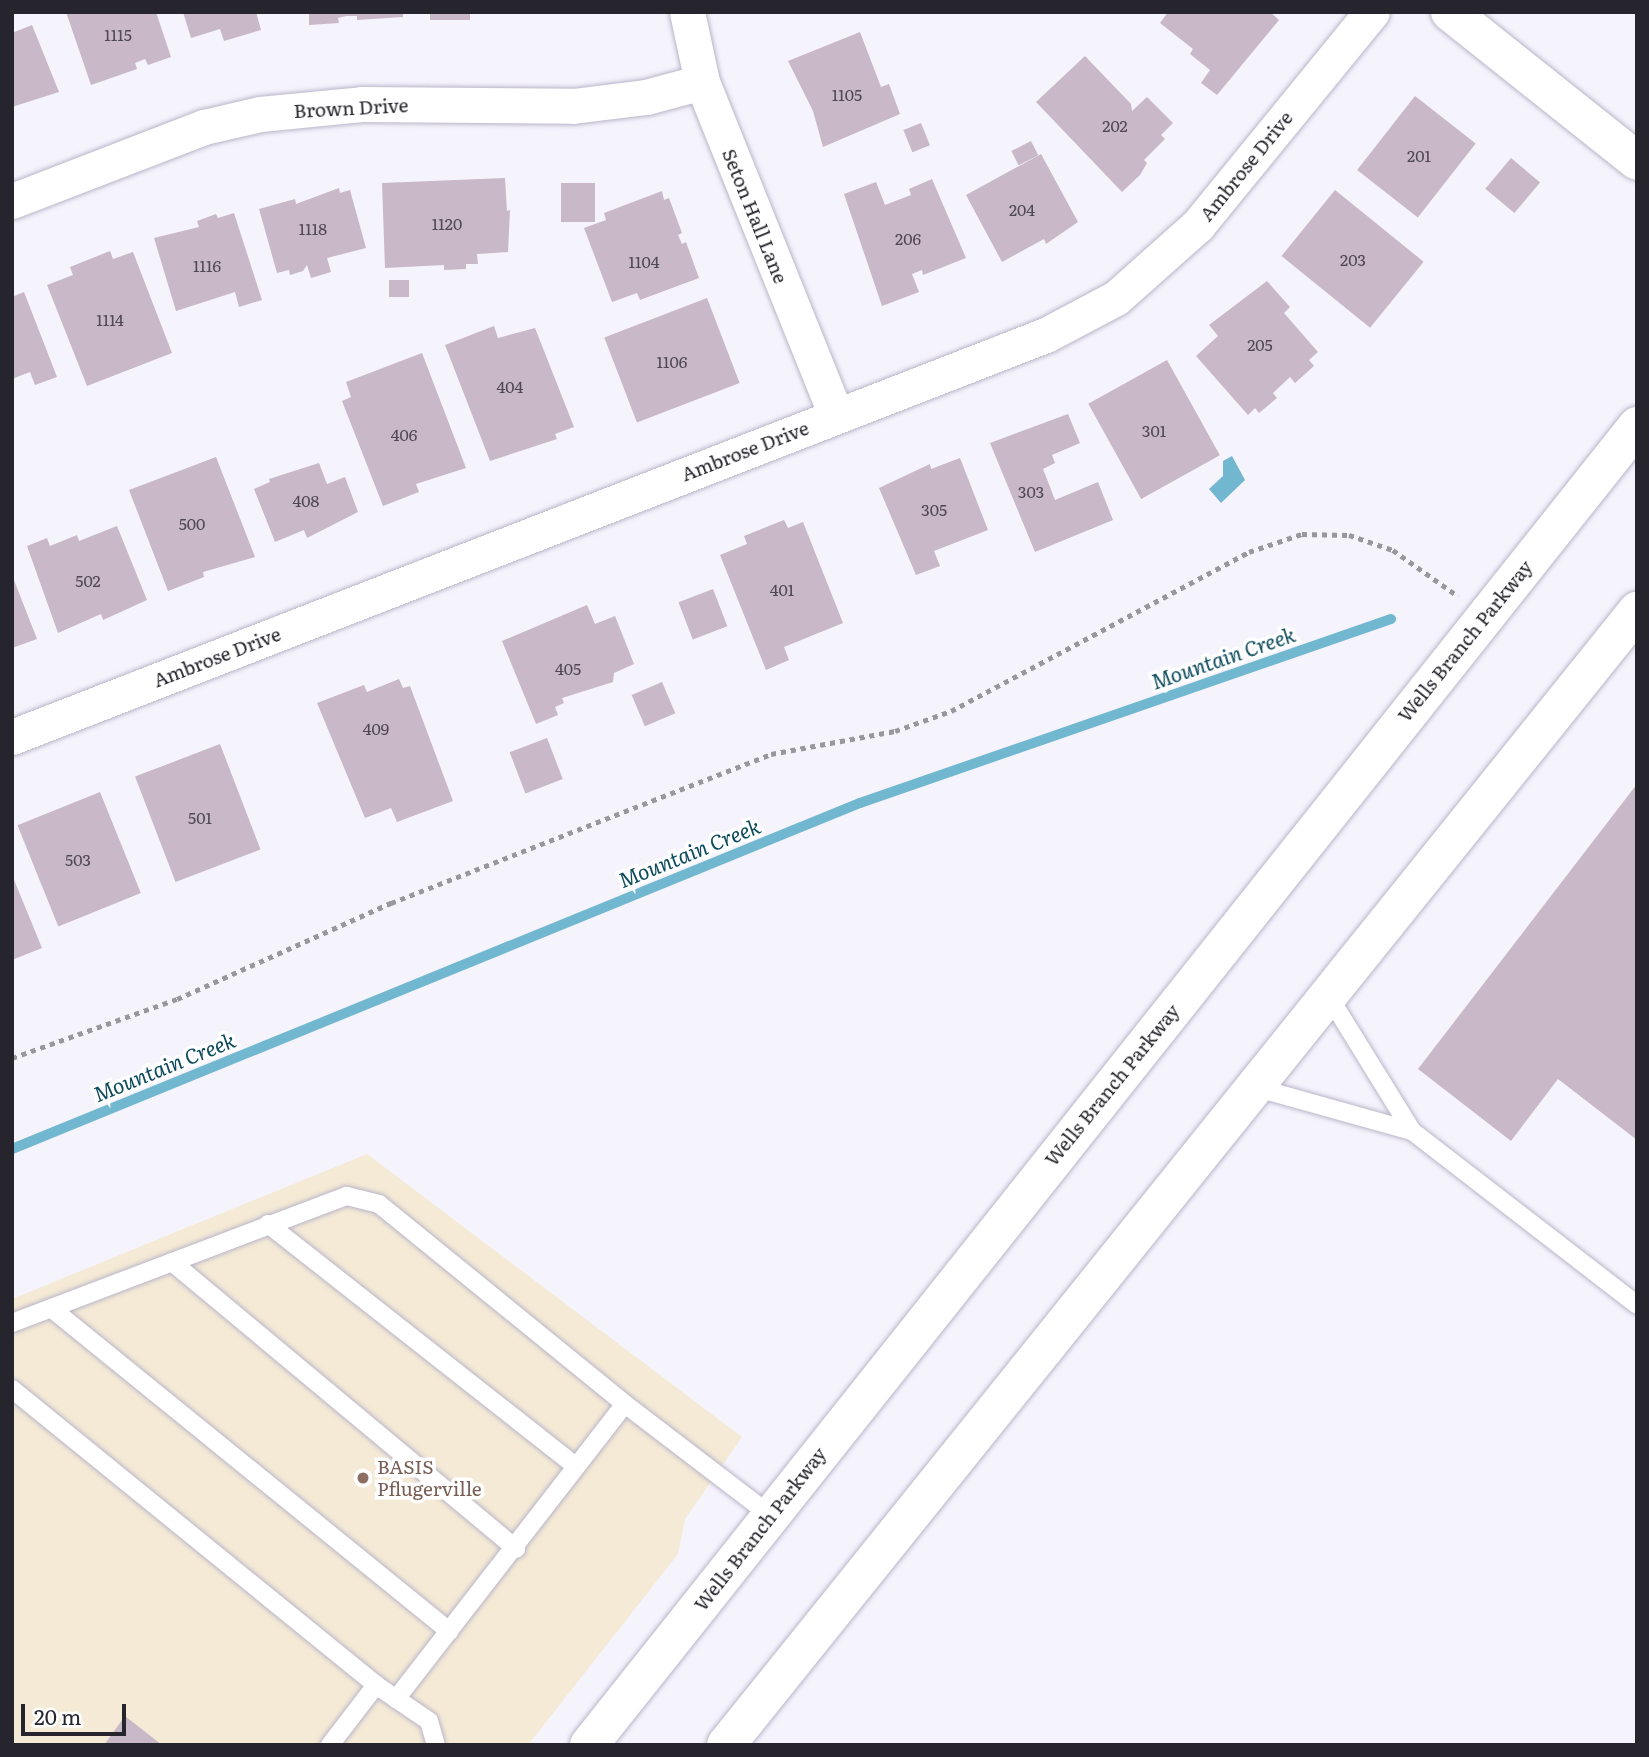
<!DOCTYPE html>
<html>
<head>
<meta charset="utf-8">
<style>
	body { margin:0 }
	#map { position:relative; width:1649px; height:1757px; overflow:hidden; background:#f5f3fc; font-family:Literata,serif }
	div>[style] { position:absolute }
	.education>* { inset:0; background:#f4ead5 }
	.water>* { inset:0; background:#70b7cf }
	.stream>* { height:10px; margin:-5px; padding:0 5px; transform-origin:5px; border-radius:5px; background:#70b7cf }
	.building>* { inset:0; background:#c9b8c7; transform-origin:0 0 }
	.path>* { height:4.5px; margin-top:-2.25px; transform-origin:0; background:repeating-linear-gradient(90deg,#98969f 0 5px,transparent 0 10px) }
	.roads { filter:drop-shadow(0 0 2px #bab5c9) drop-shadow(0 0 2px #bab5c9) }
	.lane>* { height:18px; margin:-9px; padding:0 9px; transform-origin:9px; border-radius:9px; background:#fff }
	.street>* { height:35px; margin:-17.5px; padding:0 17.5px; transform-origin:17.5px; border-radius:17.5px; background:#fff }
	.secondary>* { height:38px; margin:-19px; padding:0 19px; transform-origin:19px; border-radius:19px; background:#fff }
	.dots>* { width:19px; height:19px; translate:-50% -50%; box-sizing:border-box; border:4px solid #fff; border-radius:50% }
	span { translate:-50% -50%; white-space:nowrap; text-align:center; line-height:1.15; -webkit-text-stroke:7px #fff; paint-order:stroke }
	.number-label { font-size:16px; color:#4f4953 }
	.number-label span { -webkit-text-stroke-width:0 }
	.street-label { font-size:19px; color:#26242c }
	.education-label { font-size:19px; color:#785e54 }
	.left { translate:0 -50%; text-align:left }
	.water-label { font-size:21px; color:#0b4a5b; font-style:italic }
	.frame { position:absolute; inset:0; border:14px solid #26242c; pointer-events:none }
	.scale { position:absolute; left:21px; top:1704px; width:105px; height:32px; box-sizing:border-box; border:4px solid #26242c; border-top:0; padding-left:9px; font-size:21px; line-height:24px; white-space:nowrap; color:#26242c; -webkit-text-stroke:5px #fff; paint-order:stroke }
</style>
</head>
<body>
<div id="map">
	<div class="education">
		<i style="clip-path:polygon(367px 1154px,742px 1437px,685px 1519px,678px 1554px,528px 1745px,12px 1745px,12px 1299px)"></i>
	</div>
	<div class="water">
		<i style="clip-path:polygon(1232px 456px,1245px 480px,1221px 503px,1209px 489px,1223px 476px,1223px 461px)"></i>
	</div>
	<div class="stream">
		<i style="left:12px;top:1149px;width:916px;rotate:-22.2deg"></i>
		<i style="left:860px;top:803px;width:562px;rotate:-19.11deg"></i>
	</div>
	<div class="building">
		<i style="clip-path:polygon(66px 12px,156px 12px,171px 57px,148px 65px,145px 59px,135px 63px,137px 69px,91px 85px)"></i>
		<i style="clip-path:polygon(183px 12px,256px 12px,261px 30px,224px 41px,220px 29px,191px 38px)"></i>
		<i style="clip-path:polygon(309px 12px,403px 12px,403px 17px,357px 20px,357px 16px,346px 16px,338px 18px,339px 23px,309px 25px)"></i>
		<i style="left:430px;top:12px;width:40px;height:8px"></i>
		<i style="clip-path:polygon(1168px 12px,1270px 12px,1279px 20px,1217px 95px,1201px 83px,1210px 70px,1190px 54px,1193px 49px,1160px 23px)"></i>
		<i style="clip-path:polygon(32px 25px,59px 92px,12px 107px,12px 33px)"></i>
		<i style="clip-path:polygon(860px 32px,881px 87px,889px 84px,900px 114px,823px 147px,813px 111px,788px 61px)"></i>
		<i style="clip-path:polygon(1085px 56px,1131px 104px,1132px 111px,1147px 97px,1173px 123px,1161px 135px,1165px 139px,1144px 160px,1147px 163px,1140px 175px,1122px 192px,1036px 102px)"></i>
		<i style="left:1415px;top:96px;width:77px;height:94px;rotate:38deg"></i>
		<i style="left:921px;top:123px;width:24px;height:19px;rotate:68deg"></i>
		<i style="left:1031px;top:141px;width:16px;height:22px;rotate:63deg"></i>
		<i style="clip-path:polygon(1041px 154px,1078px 222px,1046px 244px,1044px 239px,1002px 262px,966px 195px)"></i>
		<i style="left:1511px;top:158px;width:38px;height:40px;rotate:40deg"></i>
		<i style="clip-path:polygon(505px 178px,507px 211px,510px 210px,508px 252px,477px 254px,478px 264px,466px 264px,466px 269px,444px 270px,444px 265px,385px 268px,382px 183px)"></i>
		<i style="clip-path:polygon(932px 179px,966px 258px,923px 275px,922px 270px,912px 274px,919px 292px,882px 306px,844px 194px,876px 182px,885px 205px,911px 195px,909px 189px)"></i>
		<i style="left:561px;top:183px;width:34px;height:39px"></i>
		<i style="clip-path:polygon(339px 188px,340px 193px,350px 190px,366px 248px,327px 258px,331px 272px,311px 278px,307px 265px,303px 271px,290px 275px,289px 270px,277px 273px,259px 209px,295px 199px,296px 204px)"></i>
		<i style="left:1335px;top:190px;width:114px;height:85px;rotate:39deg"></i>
		<i style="clip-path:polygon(662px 191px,664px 200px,669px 198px,682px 233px,678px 235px,682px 244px,686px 242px,699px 278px,640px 300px,637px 293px,612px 302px,584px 228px,606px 220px,604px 213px)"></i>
		<i style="clip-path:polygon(234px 213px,262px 300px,239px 307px,235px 292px,176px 311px,154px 238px,199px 227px,197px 221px,216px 214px,218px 218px)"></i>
		<i style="clip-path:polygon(110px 251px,113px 259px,133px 252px,172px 353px,87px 386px,47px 285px,73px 275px,70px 267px)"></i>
		<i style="left:389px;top:280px;width:20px;height:17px"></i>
		<i style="clip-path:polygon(1267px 281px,1290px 307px,1284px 313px,1318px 352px,1309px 360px,1314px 366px,1295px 383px,1290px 377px,1273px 393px,1277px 398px,1259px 413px,1255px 408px,1248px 415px,1196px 356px,1218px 336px,1209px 325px)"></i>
		<i style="clip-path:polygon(24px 292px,57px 377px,35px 385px,30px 372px,12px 379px,12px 297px)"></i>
		<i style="left:707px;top:298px;width:91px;height:110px;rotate:69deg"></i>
		<i style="clip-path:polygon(494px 326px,498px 338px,535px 328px,574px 427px,555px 434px,557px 439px,490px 461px,445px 345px)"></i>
		<i style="clip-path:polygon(422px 353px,466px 468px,416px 484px,419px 492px,383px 506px,342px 401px,351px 397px,346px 382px)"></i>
		<i style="left:1167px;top:360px;width:109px;height:90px;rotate:61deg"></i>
		<i style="clip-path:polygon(1068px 414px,1080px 443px,1052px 455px,1055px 463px,1043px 469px,1055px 500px,1098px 482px,1113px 520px,1035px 552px,990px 443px)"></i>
		<i style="clip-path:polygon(216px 457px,255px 557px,203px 572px,204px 577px,168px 591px,129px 490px)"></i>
		<i style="clip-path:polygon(960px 458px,988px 530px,934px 551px,940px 566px,916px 575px,879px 488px,930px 464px,931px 469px)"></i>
		<i style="clip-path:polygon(319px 463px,327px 484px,345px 477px,358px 512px,307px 538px,304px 530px,275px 542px,254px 489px,270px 482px,269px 479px)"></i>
		<i style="clip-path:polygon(784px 520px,788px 528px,803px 522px,843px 623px,784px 647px,789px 660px,766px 670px,720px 555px,747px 544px,744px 536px)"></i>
		<i style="clip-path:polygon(117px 526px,147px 600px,103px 620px,101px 614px,58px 633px,27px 546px,47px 538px,50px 546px,77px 535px,79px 541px)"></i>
		<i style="clip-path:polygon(12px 575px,37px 639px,12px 648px)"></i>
		<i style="left:713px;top:589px;width:40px;height:37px;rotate:69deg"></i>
		<i style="clip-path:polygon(587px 605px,595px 624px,615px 616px,634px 664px,614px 673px,613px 682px,562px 698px,564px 703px,555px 707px,558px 715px,536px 724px,502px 641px)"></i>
		<i style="clip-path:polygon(399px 679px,403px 688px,410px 686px,453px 801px,397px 822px,391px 808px,365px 818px,317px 703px,364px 685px,367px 692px)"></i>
		<i style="left:662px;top:682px;width:34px;height:33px;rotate:67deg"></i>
		<i style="left:547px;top:738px;width:44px;height:40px;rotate:69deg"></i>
		<i style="left:220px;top:744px;width:113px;height:91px;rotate:69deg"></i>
		<i style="clip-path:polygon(1637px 784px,1637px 1140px,1558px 1079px,1511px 1141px,1418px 1069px)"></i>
		<i style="left:100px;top:792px;width:109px;height:89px;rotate:68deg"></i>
		<i style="clip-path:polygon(12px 875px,42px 948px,12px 960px)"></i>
		<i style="clip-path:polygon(125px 1716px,162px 1745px,104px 1745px)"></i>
	</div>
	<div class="path">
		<i style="left:12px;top:1058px;width:175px;rotate:-19.7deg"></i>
		<i style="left:177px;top:999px;width:235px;rotate:-24.2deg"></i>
		<i style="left:391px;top:903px;width:408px;rotate:-21.4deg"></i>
		<i style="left:771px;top:754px;width:126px;rotate:-10.5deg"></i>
		<i style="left:895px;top:731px;width:59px;rotate:-19.7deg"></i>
		<i style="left:951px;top:711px;width:338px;rotate:-28.1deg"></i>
		<i style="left:1249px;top:552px;width:56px;rotate:-18.8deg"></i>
		<i style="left:1302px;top:534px;width:47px;rotate:1.2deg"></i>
		<i style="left:1349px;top:535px;width:46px;rotate:18.8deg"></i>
		<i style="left:1393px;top:550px;width:80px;rotate:35.3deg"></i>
	</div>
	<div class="roads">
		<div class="lane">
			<i style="left:1254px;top:1087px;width:164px;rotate:15.6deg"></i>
			<i style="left:1412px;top:1131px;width:160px;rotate:-121.7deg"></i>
			<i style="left:1412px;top:1131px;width:284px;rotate:37.7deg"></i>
			<i style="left:268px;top:1224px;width:391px;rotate:38.2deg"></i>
			<i style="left:172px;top:1262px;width:448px;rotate:39.8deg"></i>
			<i style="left:51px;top:1308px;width:513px;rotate:39.06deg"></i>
			<i style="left:12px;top:1323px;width:358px;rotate:-20.8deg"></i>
			<i style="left:347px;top:1196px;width:33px;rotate:14deg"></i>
			<i style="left:379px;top:1204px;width:317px;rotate:39.1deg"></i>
			<i style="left:12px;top:1389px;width:469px;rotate:39.1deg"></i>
			<i style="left:396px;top:1699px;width:373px;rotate:-52.2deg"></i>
			<i style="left:625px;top:1404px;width:183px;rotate:37.4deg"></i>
			<i style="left:330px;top:1745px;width:76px;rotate:-52.5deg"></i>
			<i style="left:376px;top:1685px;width:64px;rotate:34.2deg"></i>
			<i style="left:429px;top:1721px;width:25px;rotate:74deg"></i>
		</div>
		<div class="street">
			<i style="left:687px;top:12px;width:72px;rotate:77.9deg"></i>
			<i style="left:702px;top:82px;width:359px;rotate:68.1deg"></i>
			<i style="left:12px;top:201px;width:206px;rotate:-21.1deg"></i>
			<i style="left:204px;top:127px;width:57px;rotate:-13.1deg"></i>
			<i style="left:260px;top:114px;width:102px;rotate:-5.6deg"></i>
			<i style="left:362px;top:104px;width:211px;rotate:0.5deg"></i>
			<i style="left:573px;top:106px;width:74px;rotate:-7deg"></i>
			<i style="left:646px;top:97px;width:58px;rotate:-15deg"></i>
			<i style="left:12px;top:737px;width:1109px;rotate:-21.25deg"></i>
			<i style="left:1046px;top:335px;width:79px;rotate:-27.9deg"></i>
			<i style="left:1116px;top:298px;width:110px;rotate:-41.7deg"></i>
			<i style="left:1198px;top:225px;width:275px;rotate:-50.8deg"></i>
		</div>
		<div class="secondary">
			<i style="left:1450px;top:12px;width:239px;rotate:38.5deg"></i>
			<i style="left:589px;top:1745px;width:1685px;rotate:-51.53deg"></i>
			<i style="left:726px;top:1745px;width:1455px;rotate:-51.22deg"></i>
		</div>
	</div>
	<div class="dots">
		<i style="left:363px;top:1478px;background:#8d6e63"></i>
	</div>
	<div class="number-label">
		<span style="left:118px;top:34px">1115</span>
		<span style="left:847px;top:94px">1105</span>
		<span style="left:1115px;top:125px">202</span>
		<span style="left:1419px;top:155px">201</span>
		<span style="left:1022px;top:209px">204</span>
		<span style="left:447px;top:223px">1120</span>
		<span style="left:313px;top:228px">1118</span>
		<span style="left:908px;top:238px">206</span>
		<span style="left:1353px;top:259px">203</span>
		<span style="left:644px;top:261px">1104</span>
		<span style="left:207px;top:265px">1116</span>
		<span style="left:110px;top:319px">1114</span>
		<span style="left:1260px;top:344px">205</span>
		<span style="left:672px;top:361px">1106</span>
		<span style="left:510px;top:386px">404</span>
		<span style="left:1154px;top:430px">301</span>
		<span style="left:404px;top:434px">406</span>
		<span style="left:1031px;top:491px">303</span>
		<span style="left:306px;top:500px">408</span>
		<span style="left:934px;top:509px">305</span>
		<span style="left:192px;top:523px">500</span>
		<span style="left:88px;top:580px">502</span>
		<span style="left:782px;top:589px">401</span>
		<span style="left:568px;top:668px">405</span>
		<span style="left:376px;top:728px">409</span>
		<span style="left:200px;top:817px">501</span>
		<span style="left:78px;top:859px">503</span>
	</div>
	<div class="street-label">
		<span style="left:351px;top:108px;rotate:-3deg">Brown Drive</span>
		<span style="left:1246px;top:166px;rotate:-51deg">Ambrose Drive</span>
		<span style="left:755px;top:216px;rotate:68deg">Seton Hall Lane</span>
		<span style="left:745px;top:451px;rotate:-21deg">Ambrose Drive</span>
		<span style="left:1465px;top:641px;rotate:-51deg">Wells Branch Parkway</span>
		<span style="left:217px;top:657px;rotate:-21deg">Ambrose Drive</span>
		<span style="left:1112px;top:1085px;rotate:-51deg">Wells Branch Parkway</span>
		<span style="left:760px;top:1529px;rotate:-52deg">Wells Branch Parkway</span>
	</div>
	<div class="education-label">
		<span class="left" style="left:377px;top:1478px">BASIS<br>Pflugerville</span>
	</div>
	<div class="water-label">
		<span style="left:1223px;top:657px;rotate:-19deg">Mountain Creek</span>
		<span style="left:689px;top:852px;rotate:-22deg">Mountain Creek</span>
		<span style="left:164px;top:1066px;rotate:-22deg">Mountain Creek</span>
	</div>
	<div class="frame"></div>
	<div class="scale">20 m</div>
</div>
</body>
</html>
